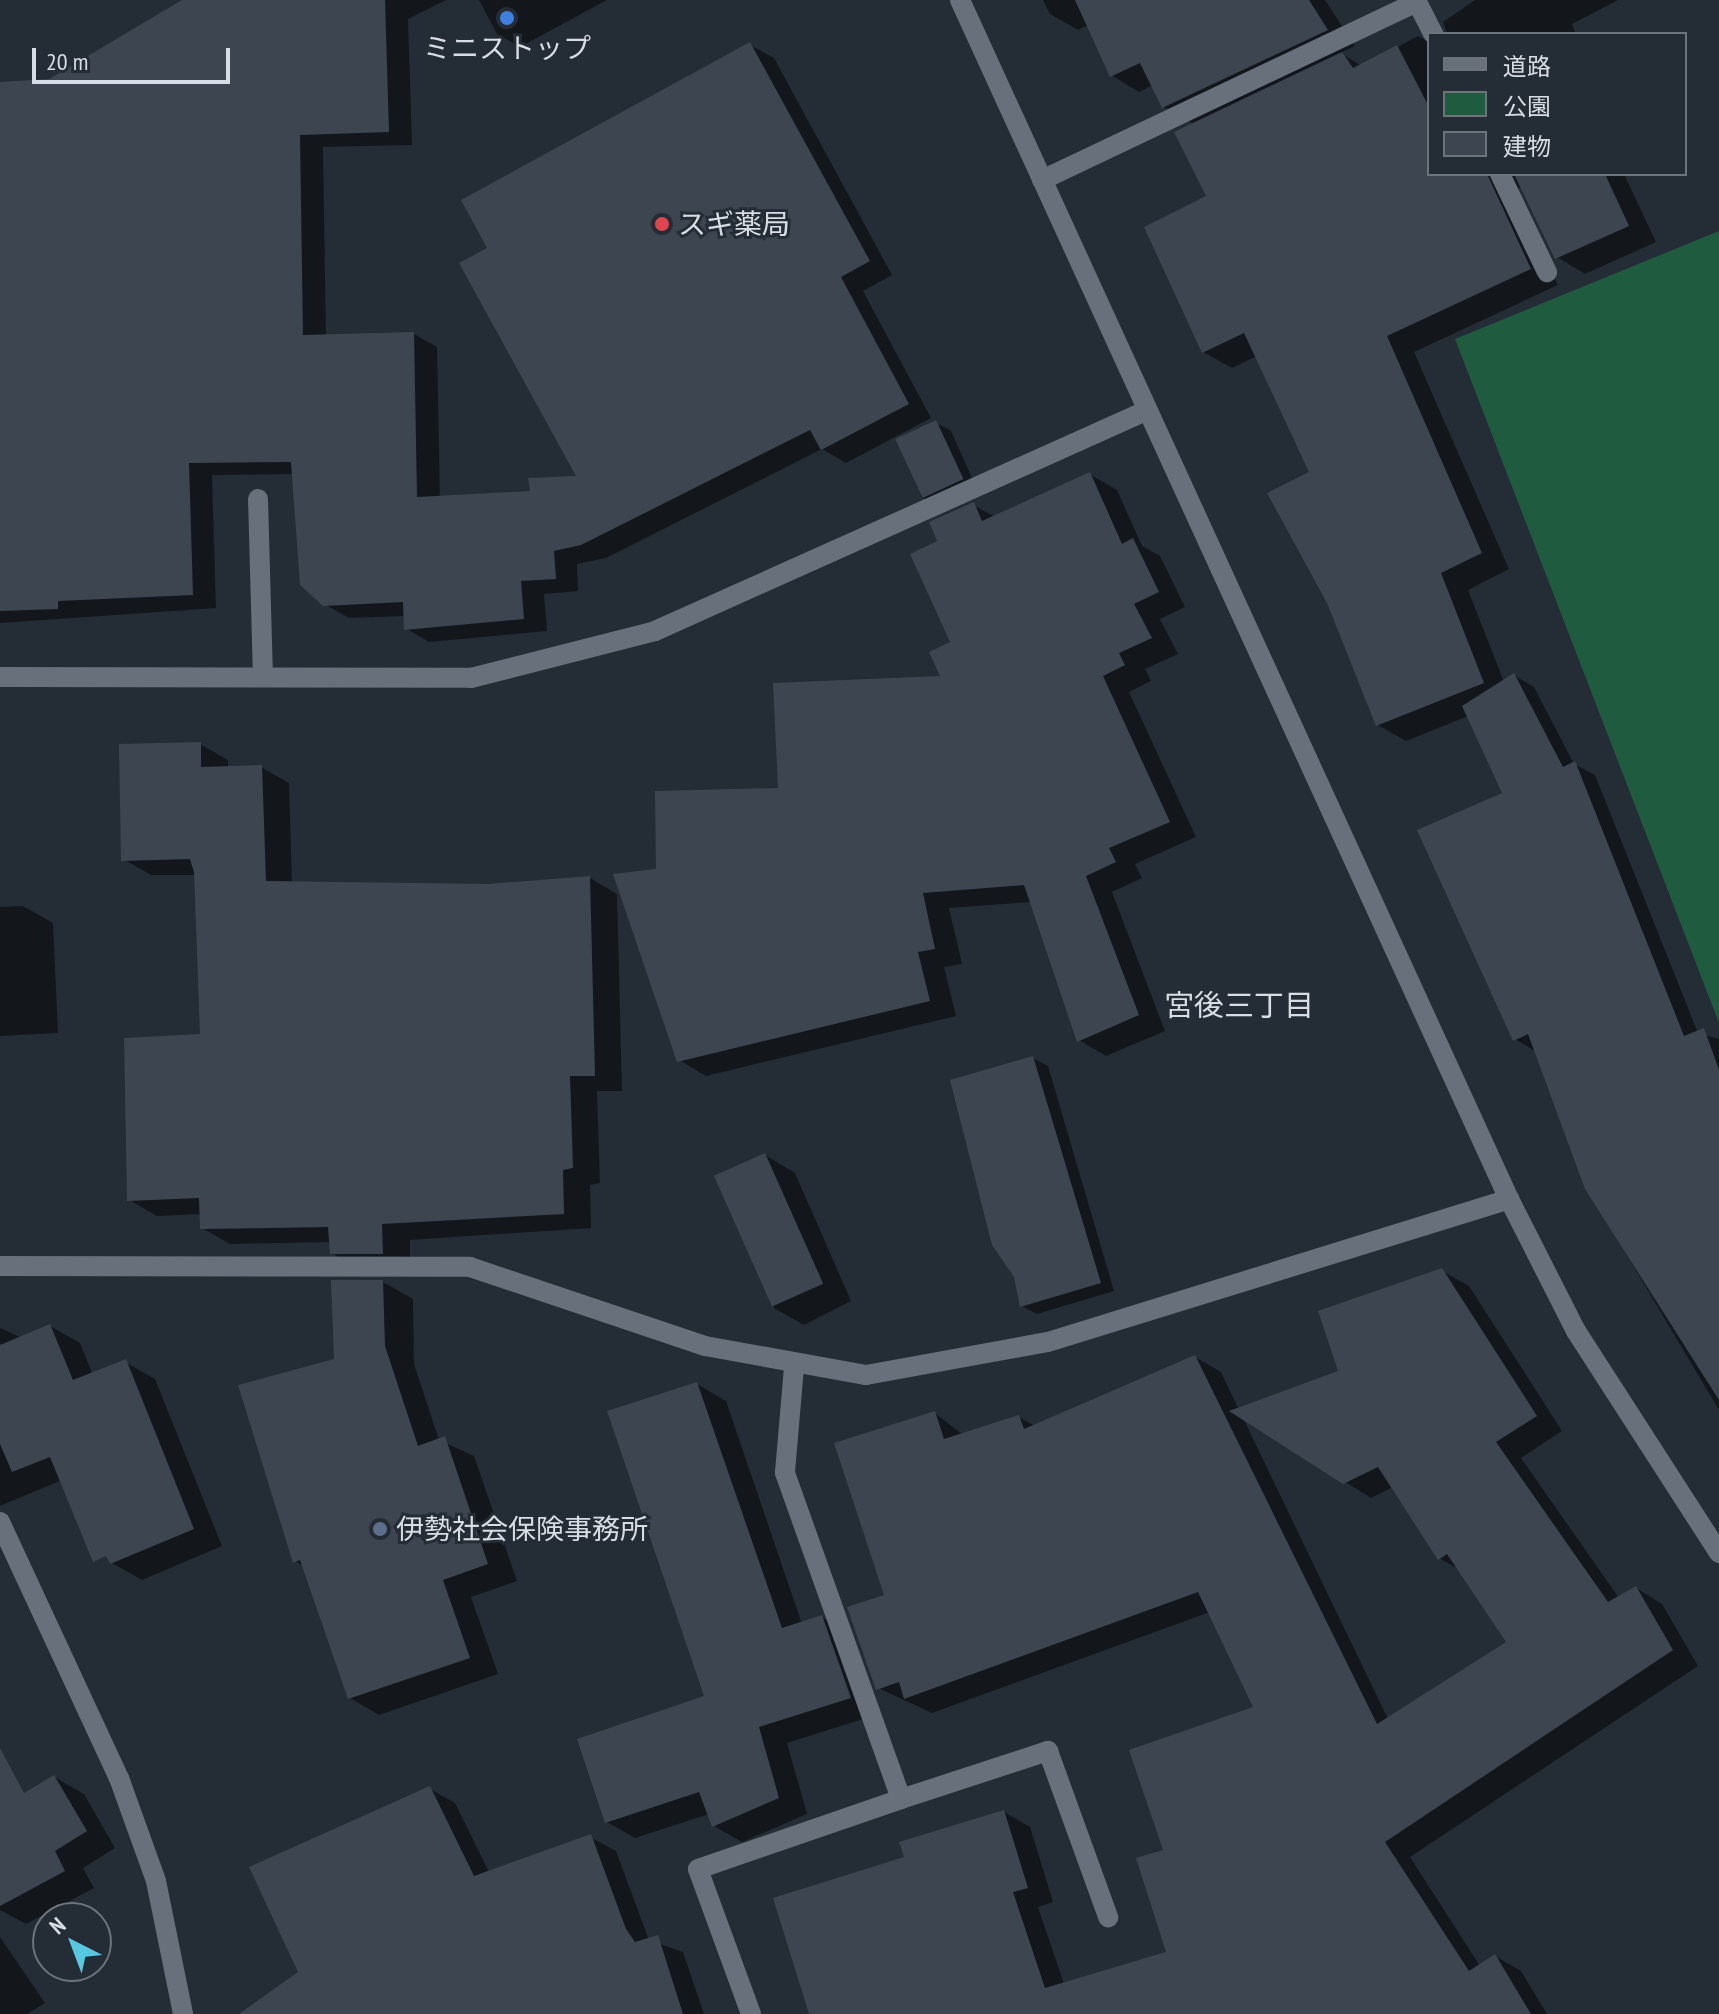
<!DOCTYPE html>
<html>
<head>
<meta charset="utf-8">
<style>
	body { margin:0 }
	#map { position:relative; width:1719px; height:2014px; overflow:hidden; background:#242c35; font-family:"PT Sans Narrow","Noto Sans JP",sans-serif }
	div>[style] { position:absolute }
	.green>* { inset:0; background:#1f5b3f }
	.shadow>* { inset:0; background:#0007 }
	.building>* { inset:0; background:#3d4650; transform-origin:0 0 }
	.minor>* { height:20px; margin:-10px; padding:0 10px; transform-origin:10px; border-radius:10px; background:#67707b }
	.tertiary>* { height:20px; margin:-10px; padding:0 10px; transform-origin:10px; border-radius:10px; background:#67707b }
	.dots>* { width:22px; height:22px; translate:-50% -50%; box-sizing:border-box; border:4px solid #242c35; border-radius:50% }
	span { translate:-50% -50%; white-space:nowrap; text-align:center; line-height:1.15; -webkit-text-stroke:6px #242c35; paint-order:stroke }
	.poi-label { font-size:28px; color:#d8dde3 }
	.left { translate:0 -50%; text-align:left }
	.neighbourhood-label { font-size:30px; color:#d8dde3 }
	.legend { position:absolute; left:1427px; top:32px; width:260px; height:144px; box-sizing:border-box; background:#242c35; border:2px solid #6c737b; margin:0; padding:10px 14px; list-style:none; font-size:24px; color:#d8dde3 }
	.legend li { display:flex; align-items:center; gap:16px; height:40px }
	.legend b { width:40px; border:2px solid #6c737b }
	.north { position:absolute; left:32px; top:1902px; width:80px; height:80px; box-sizing:border-box; background:#242c35; border:2px solid #6c737b; border-radius:50%; rotate:318deg; font-size:22px; font-weight:700; line-height:32px; text-align:center; color:#d8dde3 }
	.north::after { content:''; display:block; margin:auto; width:28px; height:36px; background:#56c9e0; clip-path:polygon(50% 0,100% 100%,50% 72%,0 100%) }
	.scale { position:absolute; left:32px; top:48px; width:198px; height:36px; box-sizing:border-box; border:4px solid #d8dde3; border-top:0; padding-left:10px; font-size:24px; line-height:28px; white-space:nowrap; color:#d8dde3; -webkit-text-stroke:6px #242c35; paint-order:stroke }
</style>
</head>
<body>
<div id="map">
	<div class="green">
		<i style="clip-path:polygon(1719px 231px,1719px 1023px,1455px 339px)"></i>
	</div>
	<div class="shadow">
		<i style="clip-path:polygon(185px 0,446px 0,408px 19px,412px 145px,323px 147px,326px 336px,414px 334px,437px 347px,440px 498px,532px 493px,579px 478px,490px 249px,750px 45px,774px 58px,892px 275px,863px 291px,931px 418px,846px 463px,822px 449px,606px 558px,577px 564px,578px 591px,544px 594px,547px 631px,429px 642px,405px 628px,405px 616px,349px 618px,324px 604px,294px 474px,212px 475px,216px 608px,0 623px,0 87px,50px 81px)"></i>
		<i style="clip-path:polygon(479px 0,607px 0,520px 47px,497px 34px)"></i>
		<i style="clip-path:polygon(1043px 0,1325px 0,1355px 46px,1340px 53px,1362px 66px,1418px 36px,1429px 42px,1429px 174px,1624px 174px,1656px 242px,1585px 274px,1557px 257px,1521px 183px,1516px 197px,1558px 285px,1414px 352px,1509px 569px,1468px 590px,1504px 682px,1514px 675px,1534px 687px,1574px 764px,1595px 775px,1698px 1033px,1719px 1039px,1719px 1410px,1587px 1188px,1535px 1051px,1515px 1039px,1504px 794px,1468px 716px,1406px 741px,1378px 725px,1312px 473px,1257px 356px,1232px 368px,1203px 352px,1209px 197px,1194px 124px,1164px 107px,1153px 85px,1139px 92px,1111px 75px,1088px 25px,1078px 30px,1050px 14px)"></i>
		<i style="clip-path:polygon(1475px 0,1618px 0,1572px 24px,1576px 34px,1447px 34px,1443px 22px)"></i>
		<i style="clip-path:polygon(936px 423px,951px 431px,976px 487px,936px 505px,921px 497px)"></i>
		<i style="clip-path:polygon(1089px 474px,1117px 490px,1142px 546px,1160px 556px,1185px 607px,1160px 619px,1178px 654px,1145px 669px,1151px 681px,1129px 692px,1196px 837px,1135px 864px,1142px 878px,1112px 892px,1165px 1031px,1106px 1056px,1079px 1040px,1031px 902px,949px 908px,962px 964px,944px 967px,956px 1016px,706px 1076px,679px 1060px,658px 871px,943px 678px,953px 643px,940px 542px,973px 505px,995px 517px)"></i>
		<i style="clip-path:polygon(200px 744px,228px 760px,228px 768px,261px 767px,289px 783px,292px 883px,488px 886px,590px 878px,617px 894px,622px 1091px,597px 1091px,600px 1183px,590px 1185px,591px 1228px,410px 1240px,410px 1269px,359px 1269px,332px 1253px,331px 1242px,230px 1244px,202px 1228px,202px 1214px,157px 1216px,129px 1200px,202px 1036px,196px 875px,151px 875px,123px 859px)"></i>
		<i style="clip-path:polygon(23px 906px,53px 923px,58px 1033px,0 1036px,0 907px)"></i>
		<i style="clip-path:polygon(1033px 1058px,1048px 1066px,1114px 1291px,1037px 1314px,1022px 1306px,1016px 1276px)"></i>
		<i style="clip-path:polygon(765px 1155px,795px 1173px,851px 1301px,804px 1325px,774px 1308px)"></i>
		<i style="clip-path:polygon(evenodd,1442px 1271px,1469px 1286px,1562px 1431px,1521px 1458px,1619px 1598px,1636px 1588px,1662px 1604px,1698px 1666px,1410px 1857px,1480px 1966px,1495px 1956px,1521px 1971px,1547px 2014px,829px 2014px,907px 1859px,1004px 1812px,1030px 1827px,1053px 1902px,1038px 1907px,1064px 1984px,1169px 1953px,1165px 1852px,1256px 1709px,1210px 1612px,932px 1713px,878px 1688px,886px 1596px,935px 1413px,963px 1435px,1019px 1417px,1035px 1426px,1195px 1357px,1221px 1372px,1239px 1410px,1341px 1373px,1442px 1271px,1243px 1418px,1371px 1498px,1393px 1487px,1439px 1558px,1460px 1570px,1509px 1642px,1388px 1719px,1243px 1418px)"></i>
		<i style="clip-path:polygon(383px 1282px,413px 1299px,414px 1364px,439px 1440px,474px 1456px,517px 1581px,471px 1597px,498px 1674px,379px 1715px,350px 1698px,305px 1567px,295px 1561px,336px 1361px)"></i>
		<i style="clip-path:polygon(50px 1326px,80px 1343px,93px 1375px,125px 1362px,155px 1379px,222px 1546px,142px 1580px,112px 1563px,62px 1480px,0 1506px,0 1328px,22px 1338px)"></i>
		<i style="clip-path:polygon(697px 1384px,726px 1401px,802px 1624px,822px 1617px,850px 1634px,879px 1714px,787px 1743px,807px 1814px,742px 1842px,714px 1826px,709px 1814px,635px 1838px,607px 1822px,707px 1698px)"></i>
		<i style="clip-path:polygon(54px 1777px,84px 1794px,115px 1848px,83px 1868px,94px 1888px,26px 1924px,0 1910px,0 1809px)"></i>
		<i style="clip-path:polygon(430px 1789px,455px 1803px,489px 1872px,590px 1837px,616px 1851px,649px 1940px,683px 1952px,704px 2014px,248px 2014px,300px 1973px)"></i>
		<i style="clip-path:polygon(0 1937px,45px 2003px,27px 2014px,0 2014px)"></i>
	</div>
	<div class="building">
		<i style="clip-path:polygon(182px 0,385px 0,389px 132px,300px 135px,303px 335px,414px 332px,417px 497px,530px 491px,528px 478px,576px 476px,459px 263px,487px 248px,461px 200px,750px 42px,870px 261px,841px 277px,909px 404px,821px 450px,810px 430px,581px 545px,554px 551px,556px 579px,521px 581px,524px 619px,404px 630px,403px 602px,323px 606px,300px 585px,291px 462px,189px 463px,193px 595px,58px 601px,58px 609px,0 611px,0 82px,49px 79px)"></i>
		<i style="clip-path:polygon(1075px 0,1309px 0,1328px 30px,1162px 108px,1140px 63px,1110px 77px)"></i>
		<i style="clip-path:polygon(1397px 45px,1429px 107px,1429px 174px,1487px 174px,1531px 269px,1387px 336px,1482px 553px,1441px 573px,1484px 683px,1376px 726px,1327px 603px,1267px 493px,1309px 472px,1244px 333px,1202px 353px,1144px 227px,1206px 196px,1174px 132px,1342px 52px,1353px 68px)"></i>
		<i style="clip-path:polygon(1514px 174px,1605px 174px,1629px 226px,1555px 259px)"></i>
		<i style="left:936px;top:420px;width:65px;height:45px;rotate:65deg"></i>
		<i style="clip-path:polygon(1090px 472px,1122px 544px,1133px 538px,1159px 592px,1134px 604px,1152px 638px,1119px 653px,1125px 665px,1103px 676px,1170px 822px,1109px 848px,1116px 862px,1086px 876px,1139px 1015px,1077px 1042px,1024px 885px,923px 893px,935px 949px,918px 952px,930px 1001px,677px 1062px,613px 874px,656px 869px,655px 791px,778px 788px,773px 683px,940px 676px,929px 652px,950px 642px,910px 554px,937px 541px,929px 522px,974px 502px,982px 521px)"></i>
		<i style="clip-path:polygon(1514px 673px,1563px 767px,1575px 761px,1684px 1036px,1704px 1028px,1719px 1070px,1719px 1400px,1585px 1189px,1528px 1034px,1513px 1041px,1417px 830px,1502px 793px,1462px 706px)"></i>
		<i style="clip-path:polygon(201px 742px,201px 767px,262px 765px,266px 881px,488px 884px,590px 876px,595px 1076px,570px 1076px,573px 1168px,563px 1170px,564px 1214px,382px 1224px,383px 1254px,330px 1254px,328px 1227px,200px 1229px,199px 1198px,127px 1201px,124px 1038px,200px 1034px,194px 872px,190px 859px,121px 861px,119px 744px)"></i>
		<i style="clip-path:polygon(1033px 1056px,1101px 1283px,1020px 1307px,1014px 1277px,992px 1245px,950px 1080px)"></i>
		<i style="left:765px;top:1153px;width:143px;height:56px;rotate:66deg"></i>
		<i style="clip-path:polygon(1442px 1268px,1537px 1416px,1496px 1442px,1608px 1602px,1636px 1586px,1673px 1650px,1385px 1842px,1469px 1971px,1495px 1954px,1531px 2014px,809px 2014px,773px 1898px,904px 1857px,899px 1842px,1004px 1810px,1028px 1888px,1013px 1892px,1045px 1988px,1166px 1952px,1136px 1858px,1163px 1850px,1129px 1750px,1253px 1707px,1198px 1592px,904px 1699px,899px 1682px,876px 1690px,847px 1607px,884px 1595px,834px 1443px,935px 1411px,944px 1439px,1019px 1415px,1024px 1429px,1195px 1355px,1377px 1724px,1506px 1642px,1447px 1554px,1438px 1560px,1378px 1467px,1343px 1484px,1229px 1411px,1338px 1371px,1318px 1311px)"></i>
		<i style="clip-path:polygon(331px 1280px,383px 1280px,385px 1346px,418px 1446px,445px 1436px,488px 1564px,443px 1580px,470px 1658px,348px 1699px,300px 1560px,293px 1563px,238px 1385px,334px 1359px)"></i>
		<i style="clip-path:polygon(50px 1324px,73px 1380px,126px 1359px,194px 1529px,110px 1564px,106px 1556px,93px 1562px,50px 1457px,12px 1472px,0 1444px,0 1345px)"></i>
		<i style="clip-path:polygon(697px 1382px,782px 1628px,822px 1615px,851px 1698px,759px 1727px,779px 1798px,712px 1827px,699px 1792px,605px 1823px,577px 1739px,704px 1696px,607px 1411px)"></i>
		<i style="clip-path:polygon(0 1748px,24px 1793px,54px 1775px,87px 1831px,55px 1851px,65px 1871px,0 1906px)"></i>
		<i style="clip-path:polygon(430px 1786px,474px 1876px,591px 1834px,626px 1929px,635px 1942px,658px 1935px,683px 2014px,239px 2014px,298px 1972px,249px 1867px)"></i>
	</div>
	<div class="minor">
		<i style="left:1500px;top:174px;width:109px;rotate:64.4deg"></i>
		<i style="left:1042px;top:180px;width:415px;rotate:-25.4deg"></i>
		<i style="left:1417px;top:2px;width:36px;rotate:63deg"></i>
		<i style="left:258px;top:499px;width:176px;rotate:88.4deg"></i>
		<i style="left:0;top:677px;width:471px;rotate:0.1deg"></i>
		<i style="left:471px;top:678px;width:190px;rotate:-14.3deg"></i>
		<i style="left:655px;top:631px;width:538px;rotate:-24.14deg"></i>
		<i style="left:0;top:1266px;width:470px;rotate:0.1deg"></i>
		<i style="left:470px;top:1267px;width:248px;rotate:18.6deg"></i>
		<i style="left:705px;top:1346px;width:164px;rotate:10.2deg"></i>
		<i style="left:866px;top:1375px;width:185px;rotate:-10.3deg"></i>
		<i style="left:1048px;top:1342px;width:483px;rotate:-17.2deg"></i>
		<i style="left:794px;top:1367px;width:106px;rotate:94.9deg"></i>
		<i style="left:785px;top:1473px;width:346px;rotate:70.4deg"></i>
		<i style="left:901px;top:1799px;width:155px;rotate:-18.1deg"></i>
		<i style="left:1048px;top:1751px;width:177px;rotate:70.1deg"></i>
		<i style="left:0;top:1522px;width:282px;rotate:65.1deg"></i>
		<i style="left:119px;top:1778px;width:109px;rotate:70.2deg"></i>
		<i style="left:156px;top:1881px;width:136px;rotate:78.5deg"></i>
		<i style="left:751px;top:2014px;width:154px;rotate:-110.1deg"></i>
		<i style="left:698px;top:1869px;width:215px;rotate:-19deg"></i>
	</div>
	<div class="tertiary">
		<i style="left:960px;top:0;width:1319px;rotate:65.4deg"></i>
		<i style="left:1509px;top:1199px;width:148px;rotate:63.1deg"></i>
		<i style="left:1576px;top:1331px;width:264px;rotate:57.2deg"></i>
	</div>
	<div class="dots">
		<i style="left:507px;top:18px;background:#3f7fe0"></i>
		<i style="left:662px;top:224px;background:#e0444e"></i>
		<i style="left:380px;top:1529px;background:#5c6f8a"></i>
	</div>
	<div class="poi-label">
		<span style="left:507px;top:48px">ミニストップ</span>
		<span class="left" style="left:678px;top:224px">スギ薬局</span>
		<span class="left" style="left:396px;top:1529px">伊勢社会保険事務所</span>
	</div>
	<div class="neighbourhood-label">
		<span style="left:1239px;top:1005px">宮後三丁目</span>
	</div>
	<ul class="legend">
	<li><b style="height:10px;background:#67707b"></b>道路</li>
	<li><b style="height:22px;background:#1f5b3f"></b>公園</li>
	<li><b style="height:22px;background:#3d4650"></b>建物</li>
	</ul>
	<div class="north">N</div>
	<div class="scale">20 m</div>
</div>
</body>
</html>
